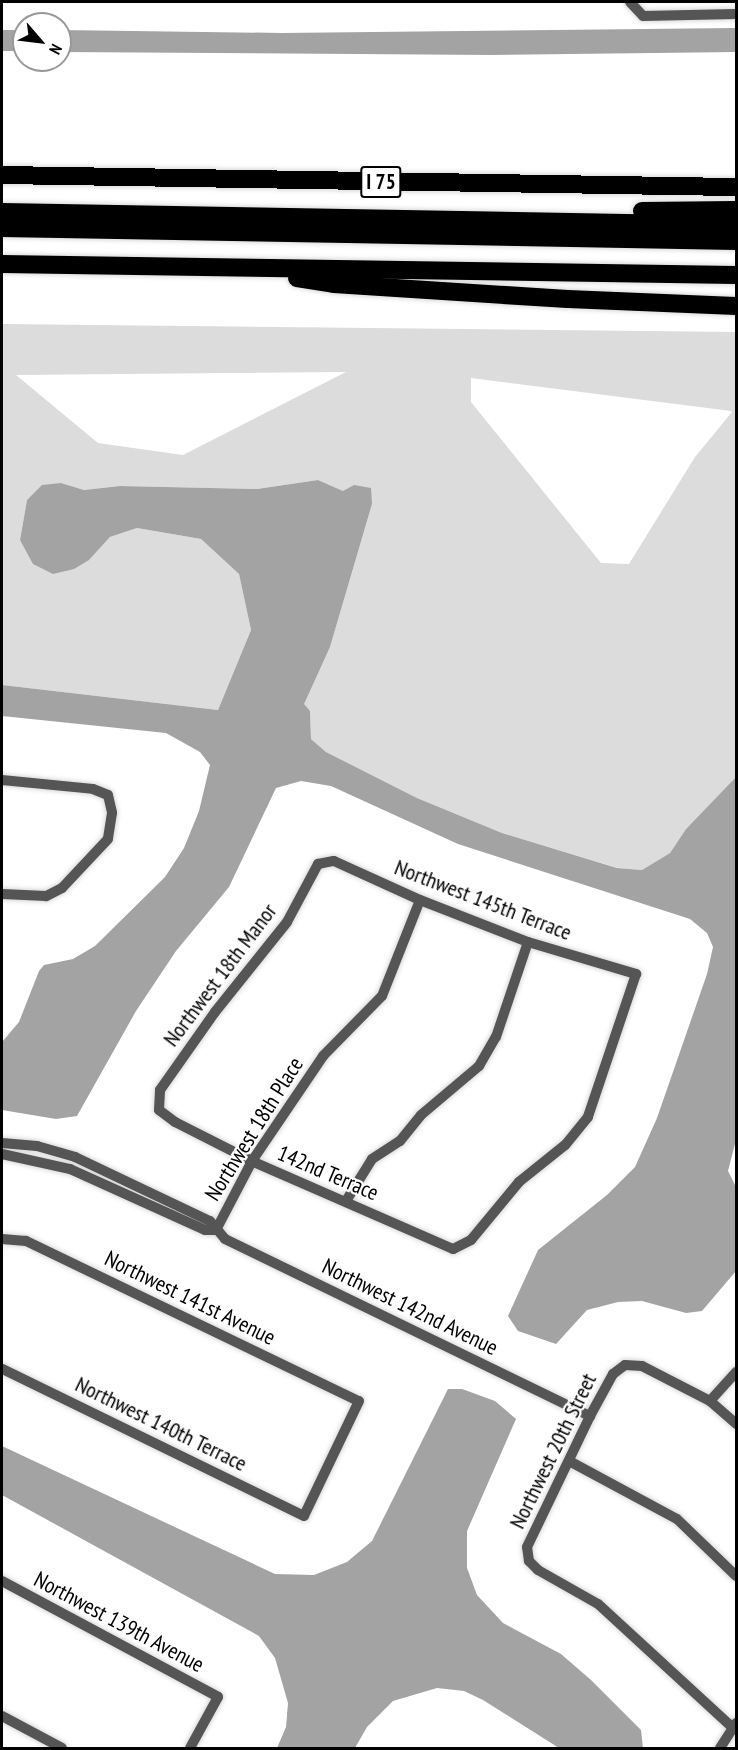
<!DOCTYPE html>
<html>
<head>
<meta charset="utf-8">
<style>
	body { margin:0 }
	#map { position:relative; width:738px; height:1750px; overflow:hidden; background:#fff; font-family:"PT Sans Narrow",sans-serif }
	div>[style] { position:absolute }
	.green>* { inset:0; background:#dcdcdc }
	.water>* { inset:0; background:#a3a3a3; transform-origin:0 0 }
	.roads { filter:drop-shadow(0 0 2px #dbdbdb) drop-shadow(0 0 2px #dbdbdb) }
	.street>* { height:10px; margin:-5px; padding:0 5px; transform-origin:5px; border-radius:5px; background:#555 }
	.highway>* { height:18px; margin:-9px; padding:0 9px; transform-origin:9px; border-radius:9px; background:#000 }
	span { translate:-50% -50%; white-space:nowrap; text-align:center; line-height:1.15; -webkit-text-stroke:4.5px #fff; paint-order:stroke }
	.shield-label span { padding:2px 4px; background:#fff; border:2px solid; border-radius:4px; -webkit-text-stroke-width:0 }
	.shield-label { font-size:21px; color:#000; font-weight:700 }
	.street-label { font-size:22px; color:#000 }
	.frame { position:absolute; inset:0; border:3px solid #000; pointer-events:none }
	.north { position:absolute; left:12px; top:12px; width:60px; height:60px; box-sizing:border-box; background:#fff; border:2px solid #999; border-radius:50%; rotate:118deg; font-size:16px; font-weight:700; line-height:24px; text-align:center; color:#000 }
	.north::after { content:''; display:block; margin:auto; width:21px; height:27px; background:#000; clip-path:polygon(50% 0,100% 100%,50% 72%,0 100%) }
</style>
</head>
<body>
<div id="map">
	<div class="green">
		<i style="clip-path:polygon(evenodd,2px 324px,736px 332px,736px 777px,686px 829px,670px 853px,642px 870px,618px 868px,502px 833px,417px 798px,326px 752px,311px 739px,310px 712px,303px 704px,330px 647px,372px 504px,318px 480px,257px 489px,120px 486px,84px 490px,61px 483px,27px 500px,20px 540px,89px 560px,110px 537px,137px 528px,201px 539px,239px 574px,251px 630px,218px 710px,2px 685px,2px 324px,346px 372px,183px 455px,98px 443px,16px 375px,346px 372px,2px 324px,471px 378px,731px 411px,732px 412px,695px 457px,629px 564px,601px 563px,471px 402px,471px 378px)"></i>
	</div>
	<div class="water">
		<i style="clip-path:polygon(736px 28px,736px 52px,492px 55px,60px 52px,60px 30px,282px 33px)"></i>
		<i style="left:2px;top:30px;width:22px;height:21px"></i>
		<i style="clip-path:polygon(318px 480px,343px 491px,354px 485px,371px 488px,372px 504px,330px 647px,304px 704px,310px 711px,311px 739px,326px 752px,417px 798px,502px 833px,617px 868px,642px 870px,670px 853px,686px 829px,736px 777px,736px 1140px,728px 1171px,736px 1187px,736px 1271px,702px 1311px,686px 1313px,642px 1301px,618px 1302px,587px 1310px,556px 1344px,518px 1331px,508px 1316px,538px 1250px,607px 1195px,635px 1167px,657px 1118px,707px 974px,713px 947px,707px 933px,690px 919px,458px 844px,331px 786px,301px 781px,276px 788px,229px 887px,176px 951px,136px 1011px,77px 1116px,56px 1119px,2px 1110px,2px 1042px,19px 1022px,39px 971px,44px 965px,73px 959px,95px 946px,165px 877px,184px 848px,199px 811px,210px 765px,200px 752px,166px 733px,2px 716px,2px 685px,218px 710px,251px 630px,239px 574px,201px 539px,137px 528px,110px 537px,89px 560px,74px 569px,53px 574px,33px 564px,20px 540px,27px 500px,42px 485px,61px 483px,84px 490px,120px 486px,257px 489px)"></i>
		<i style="clip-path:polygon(448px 1389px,462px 1389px,495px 1401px,516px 1419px,467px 1531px,467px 1568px,477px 1595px,503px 1623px,561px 1654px,591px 1680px,641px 1730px,643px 1748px,559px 1748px,483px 1700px,464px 1691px,437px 1688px,393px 1701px,367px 1727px,355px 1748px,277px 1748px,286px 1727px,288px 1703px,275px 1658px,259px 1636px,2px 1495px,2px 1446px,275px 1574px,314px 1575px,347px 1562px,372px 1541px)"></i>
	</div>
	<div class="roads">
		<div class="street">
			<i style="left:630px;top:2px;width:19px;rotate:47deg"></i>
			<i style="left:643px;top:16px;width:93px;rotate:-1.2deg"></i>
			<i style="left:2px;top:780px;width:91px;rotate:5.6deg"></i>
			<i style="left:93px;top:789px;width:16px;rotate:22deg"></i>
			<i style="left:108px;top:795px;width:18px;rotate:77deg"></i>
			<i style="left:112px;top:813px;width:26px;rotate:99deg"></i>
			<i style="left:108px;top:839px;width:67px;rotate:133.2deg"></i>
			<i style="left:62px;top:888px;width:18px;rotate:153deg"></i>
			<i style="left:46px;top:896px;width:44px;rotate:-177.4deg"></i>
			<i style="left:334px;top:861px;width:94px;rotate:24.4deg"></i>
			<i style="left:420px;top:900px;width:116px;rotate:21.3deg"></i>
			<i style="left:528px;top:942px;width:113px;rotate:16.5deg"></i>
			<i style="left:636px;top:974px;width:151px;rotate:108.6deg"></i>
			<i style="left:588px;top:1117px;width:36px;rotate:129deg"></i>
			<i style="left:565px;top:1145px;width:59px;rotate:141.2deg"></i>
			<i style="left:519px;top:1182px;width:75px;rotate:129.6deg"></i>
			<i style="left:471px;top:1240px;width:20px;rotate:153deg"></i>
			<i style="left:453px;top:1249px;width:219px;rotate:-156.4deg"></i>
			<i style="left:252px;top:1161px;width:86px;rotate:-153.1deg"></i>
			<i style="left:175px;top:1122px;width:20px;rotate:-143deg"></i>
			<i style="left:159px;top:1110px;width:20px;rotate:-87deg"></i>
			<i style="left:160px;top:1090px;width:95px;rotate:-54.8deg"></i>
			<i style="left:215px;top:1012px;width:115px;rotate:-51.3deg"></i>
			<i style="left:287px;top:922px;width:66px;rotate:-61.9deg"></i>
			<i style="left:318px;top:864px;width:16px;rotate:-11deg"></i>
			<i style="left:2px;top:1143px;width:35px;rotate:5deg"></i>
			<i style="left:37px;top:1146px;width:40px;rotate:16deg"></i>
			<i style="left:75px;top:1157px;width:149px;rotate:25.4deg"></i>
			<i style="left:210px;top:1221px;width:23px;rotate:50deg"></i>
			<i style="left:225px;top:1239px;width:406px;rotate:25.9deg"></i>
			<i style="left:2px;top:1154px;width:70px;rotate:12.4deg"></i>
			<i style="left:70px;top:1169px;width:148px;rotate:24.3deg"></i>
			<i style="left:205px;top:1230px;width:11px"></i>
			<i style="left:346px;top:1201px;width:49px;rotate:-58.2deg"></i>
			<i style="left:372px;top:1159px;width:33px;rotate:-33deg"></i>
			<i style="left:400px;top:1141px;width:33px;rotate:-51deg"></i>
			<i style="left:421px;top:1115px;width:76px;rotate:-40.2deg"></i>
			<i style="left:479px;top:1066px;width:34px;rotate:-60deg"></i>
			<i style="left:496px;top:1037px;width:100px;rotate:-71.4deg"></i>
			<i style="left:216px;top:1230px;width:78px;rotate:-62.4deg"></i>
			<i style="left:252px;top:1161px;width:127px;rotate:-55.9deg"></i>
			<i style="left:323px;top:1056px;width:84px;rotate:-45.5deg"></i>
			<i style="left:382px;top:996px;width:103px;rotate:-68.4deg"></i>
			<i style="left:2px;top:1239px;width:24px;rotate:5deg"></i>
			<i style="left:26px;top:1241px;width:369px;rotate:25.7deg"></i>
			<i style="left:359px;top:1401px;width:127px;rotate:115.6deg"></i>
			<i style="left:304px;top:1516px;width:336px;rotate:-154deg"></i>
			<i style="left:710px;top:1401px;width:39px;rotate:-48deg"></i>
			<i style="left:571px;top:1462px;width:120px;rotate:28.3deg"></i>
			<i style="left:677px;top:1519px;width:82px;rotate:44deg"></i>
			<i style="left:2px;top:1581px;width:245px;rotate:28.2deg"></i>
			<i style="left:218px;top:1697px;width:58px;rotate:118.8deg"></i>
			<i style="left:2px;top:1716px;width:68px;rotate:28.1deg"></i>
			<i style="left:733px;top:1728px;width:183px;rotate:-137.4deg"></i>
			<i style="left:598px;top:1604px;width:69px;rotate:-150.5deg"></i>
			<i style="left:538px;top:1570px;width:13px;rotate:-135deg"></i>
			<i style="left:529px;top:1561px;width:14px;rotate:-98deg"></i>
			<i style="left:527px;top:1547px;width:145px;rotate:-64.3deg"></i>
			<i style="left:590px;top:1416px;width:48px;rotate:-61.3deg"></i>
			<i style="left:613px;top:1374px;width:15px;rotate:-37deg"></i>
			<i style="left:625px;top:1365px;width:17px;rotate:3deg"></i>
			<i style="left:642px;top:1366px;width:76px;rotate:27.2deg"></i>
			<i style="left:710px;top:1401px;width:35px;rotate:41deg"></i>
			<i style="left:720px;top:1748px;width:30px;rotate:-57deg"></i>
		</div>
		<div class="highway">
			<i style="left:2px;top:175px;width:734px;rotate:0.94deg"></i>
			<i style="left:642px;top:211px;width:94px;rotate:-0.6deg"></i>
			<i style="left:2px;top:212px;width:734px;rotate:1.01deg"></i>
			<i style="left:2px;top:228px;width:734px;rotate:1.01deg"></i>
			<i style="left:2px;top:264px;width:734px;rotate:0.86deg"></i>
			<i style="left:297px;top:278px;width:37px;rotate:9deg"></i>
			<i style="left:334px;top:284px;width:234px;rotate:3.7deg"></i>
			<i style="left:568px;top:299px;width:168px;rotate:2.4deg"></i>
		</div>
	</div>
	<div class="shield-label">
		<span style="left:381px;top:182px">I 75</span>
	</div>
	<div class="street-label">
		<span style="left:483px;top:900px;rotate:21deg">Northwest 145th Terrace</span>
		<span style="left:220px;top:975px;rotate:-53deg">Northwest 18th Manor</span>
		<span style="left:254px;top:1129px;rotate:-58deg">Northwest 18th Place</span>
		<span style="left:328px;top:1173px;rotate:23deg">142nd Terrace</span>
		<span style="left:190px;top:1298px;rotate:26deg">Northwest 141st Avenue</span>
		<span style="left:410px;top:1307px;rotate:26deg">Northwest 142nd Avenue</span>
		<span style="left:161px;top:1424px;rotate:26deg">Northwest 140th Terrace</span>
		<span style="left:553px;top:1451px;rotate:-64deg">Northwest 20th Street</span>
		<span style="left:119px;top:1622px;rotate:28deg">Northwest 139th Avenue</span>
	</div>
	<div class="frame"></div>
	<div class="north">N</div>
</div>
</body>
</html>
